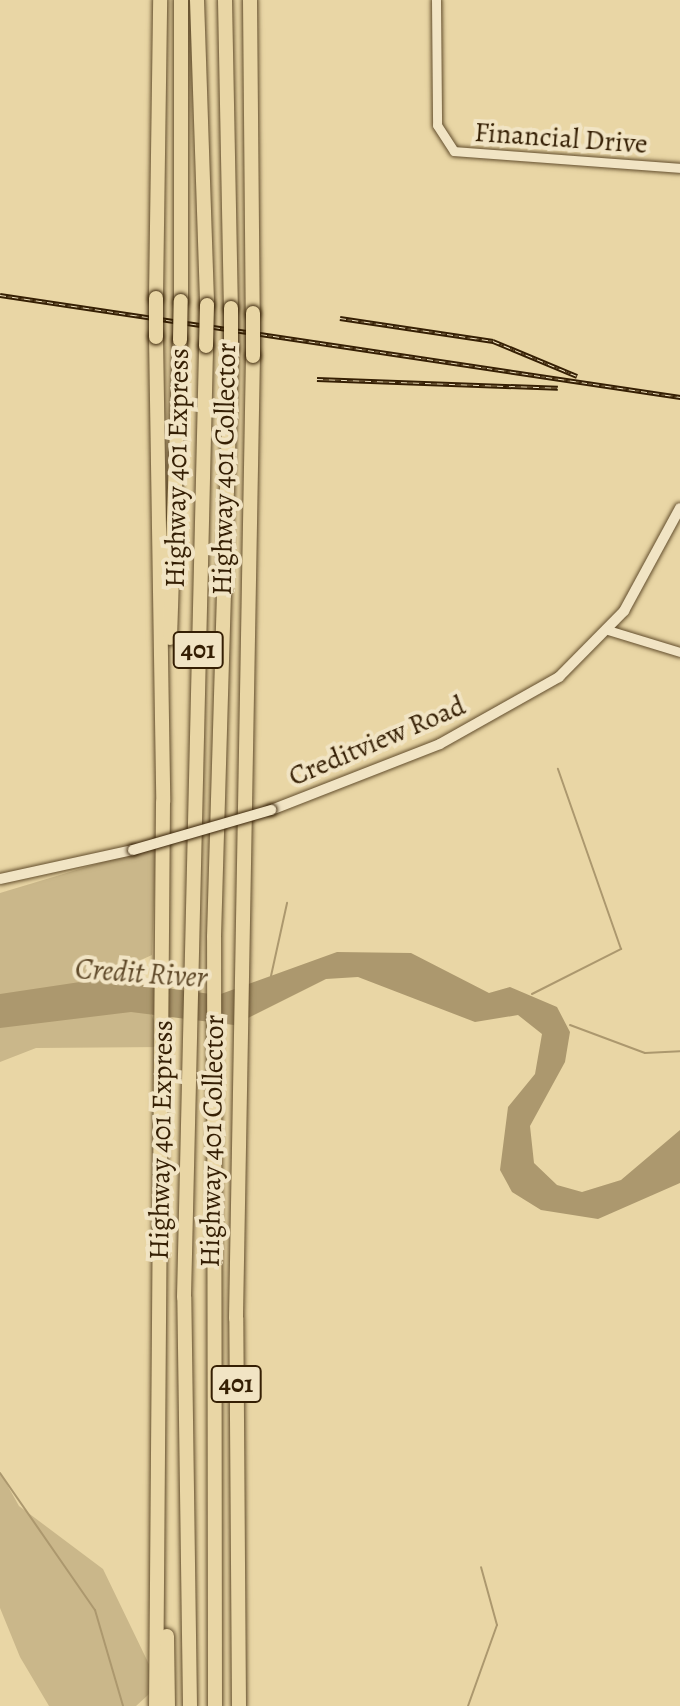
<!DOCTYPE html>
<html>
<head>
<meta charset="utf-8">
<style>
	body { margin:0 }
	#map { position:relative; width:680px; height:1706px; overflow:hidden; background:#e9d6a5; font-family:Alegreya,serif }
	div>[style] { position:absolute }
	.green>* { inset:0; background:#cab78a }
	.water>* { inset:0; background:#ac986e }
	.stream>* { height:2px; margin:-1px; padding:0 1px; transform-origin:1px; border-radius:1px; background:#ac986e }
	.roads { filter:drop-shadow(0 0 2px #624d2c) drop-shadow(0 0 2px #624d2c) }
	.tertiary>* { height:9px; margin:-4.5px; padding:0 4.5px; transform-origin:4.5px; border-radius:4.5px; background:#f1e4c4 }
	.secondary>* { height:10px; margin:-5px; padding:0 5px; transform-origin:5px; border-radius:5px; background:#f1e4c4 }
	.motorway>* { height:14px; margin:-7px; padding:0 7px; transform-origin:7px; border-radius:7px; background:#e9d6a5 }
	.rail>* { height:5px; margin-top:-2.5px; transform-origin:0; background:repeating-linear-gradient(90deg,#f1e4c4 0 6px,#351f04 0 12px); box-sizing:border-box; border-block:2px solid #351f04 }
	.bridges { filter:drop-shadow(0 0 2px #351f04) drop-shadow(0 0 2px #351f04) }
	.secondary-bridge>* { height:10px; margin:-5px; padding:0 5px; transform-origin:5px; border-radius:5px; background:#f1e4c4 }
	.motorway-bridge>* { height:14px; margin:-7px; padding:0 7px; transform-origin:7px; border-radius:7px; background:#e9d6a5 }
	span { translate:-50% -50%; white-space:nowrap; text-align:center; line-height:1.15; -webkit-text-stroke:8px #f1e4c4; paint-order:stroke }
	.shield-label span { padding:2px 6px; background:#f1e4c4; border:2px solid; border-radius:6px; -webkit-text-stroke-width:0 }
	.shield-label { font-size:26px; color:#351f04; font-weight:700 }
	.street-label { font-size:28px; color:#351f04 }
	.water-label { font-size:30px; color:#5f4929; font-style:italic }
</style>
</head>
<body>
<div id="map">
	<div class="green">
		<i style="clip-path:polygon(156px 846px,152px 955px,132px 964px,164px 1047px,36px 1048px,0 1062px,0 893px)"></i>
		<i style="clip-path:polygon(0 1472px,19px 1506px,103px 1569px,159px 1685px,136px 1706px,49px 1706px,20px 1657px,0 1608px)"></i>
	</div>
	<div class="water">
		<i style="clip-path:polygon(337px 952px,411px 953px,489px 993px,510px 987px,557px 1007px,570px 1032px,565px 1062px,530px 1126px,534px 1163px,557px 1185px,582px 1192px,621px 1180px,680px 1130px,680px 1183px,598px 1219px,541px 1210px,512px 1192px,500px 1170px,508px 1107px,535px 1074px,542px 1034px,518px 1015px,475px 1022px,358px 977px,326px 979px,234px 1025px,131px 1012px,0 1028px,0 994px,100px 979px,218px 995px)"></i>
	</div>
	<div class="stream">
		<i style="left:271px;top:976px;width:75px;rotate:-77.6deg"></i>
		<i style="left:532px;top:994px;width:100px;rotate:-26.8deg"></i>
		<i style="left:621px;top:949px;width:191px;rotate:-109.3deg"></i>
		<i style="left:570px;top:1025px;width:80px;rotate:20.5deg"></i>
		<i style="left:645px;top:1053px;width:35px;rotate:-3deg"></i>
		<i style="left:0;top:1473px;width:167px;rotate:55.3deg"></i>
		<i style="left:95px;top:1610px;width:100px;rotate:73.7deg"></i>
		<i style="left:468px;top:1706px;width:86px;rotate:-70.3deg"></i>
		<i style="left:497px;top:1625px;width:60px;rotate:-105.4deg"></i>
	</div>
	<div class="roads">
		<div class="tertiary">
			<i style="left:436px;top:0;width:125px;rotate:89.5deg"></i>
			<i style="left:437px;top:125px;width:31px;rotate:57deg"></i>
			<i style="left:454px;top:151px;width:227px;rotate:4.3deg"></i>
			<i style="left:608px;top:630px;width:75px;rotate:17deg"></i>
		</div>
		<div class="secondary">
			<i style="left:271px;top:810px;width:181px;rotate:-21.3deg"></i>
			<i style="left:440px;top:744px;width:137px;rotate:-29.4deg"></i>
			<i style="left:559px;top:677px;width:93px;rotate:-45.4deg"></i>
			<i style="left:624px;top:611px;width:117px;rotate:-61.5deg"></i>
			<i style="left:0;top:879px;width:136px;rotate:-12.3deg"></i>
		</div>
		<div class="motorway">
			<i style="left:197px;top:0;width:305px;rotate:88.1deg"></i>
			<i style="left:225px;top:0;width:308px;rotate:88.9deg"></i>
			<i style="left:250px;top:0;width:313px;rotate:89.5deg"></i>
			<i style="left:156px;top:298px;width:298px;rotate:-89.2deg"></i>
			<i style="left:181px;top:301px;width:301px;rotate:-90deg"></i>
			<i style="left:156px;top:337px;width:465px;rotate:89.1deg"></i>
			<i style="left:163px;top:802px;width:904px;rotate:90.44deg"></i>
			<i style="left:170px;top:638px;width:298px;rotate:-88.1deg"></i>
			<i style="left:167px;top:1636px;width:70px;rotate:89.2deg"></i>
			<i style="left:190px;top:1706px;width:409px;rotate:-90.8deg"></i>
			<i style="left:184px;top:1297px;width:951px;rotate:-88.67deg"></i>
			<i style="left:215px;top:1706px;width:769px;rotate:-90.07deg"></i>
			<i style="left:214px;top:937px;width:588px;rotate:-88.34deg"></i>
			<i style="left:239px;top:1706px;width:388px;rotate:-90.4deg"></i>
			<i style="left:236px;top:1318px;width:962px;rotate:-88.99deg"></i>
		</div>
	</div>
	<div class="rail">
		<i style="left:0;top:295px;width:688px;rotate:8.53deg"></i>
		<i style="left:340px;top:318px;width:155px;rotate:8.5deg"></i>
		<i style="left:493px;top:341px;width:91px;rotate:22.6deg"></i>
		<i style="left:317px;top:379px;width:241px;rotate:2.1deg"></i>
	</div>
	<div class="bridges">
		<div class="secondary-bridge">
			<i style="left:133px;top:850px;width:144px;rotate:-16.2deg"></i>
		</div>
		<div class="motorway-bridge">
			<i style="left:156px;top:337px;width:39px;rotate:-90deg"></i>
			<i style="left:180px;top:340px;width:39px;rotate:-89deg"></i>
			<i style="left:206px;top:346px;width:41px;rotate:-88.6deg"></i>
			<i style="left:231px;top:349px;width:41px;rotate:-90deg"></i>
			<i style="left:253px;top:356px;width:43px;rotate:-90deg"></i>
		</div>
	</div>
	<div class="shield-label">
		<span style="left:198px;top:650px">401</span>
		<span style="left:236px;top:1384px">401</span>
	</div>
	<div class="street-label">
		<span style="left:561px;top:138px;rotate:4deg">Financial Drive</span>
		<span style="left:177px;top:468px;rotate:-89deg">Highway 401 Express</span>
		<span style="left:224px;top:469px;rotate:-89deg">Highway 401 Collector</span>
		<span style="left:377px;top:741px;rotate:-23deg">Creditview Road</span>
		<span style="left:161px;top:1140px;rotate:-89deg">Highway 401 Express</span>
		<span style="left:212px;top:1141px;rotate:-89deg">Highway 401 Collector</span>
	</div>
	<div class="water-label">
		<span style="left:141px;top:973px;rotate:4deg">Credit River</span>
	</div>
</div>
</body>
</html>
